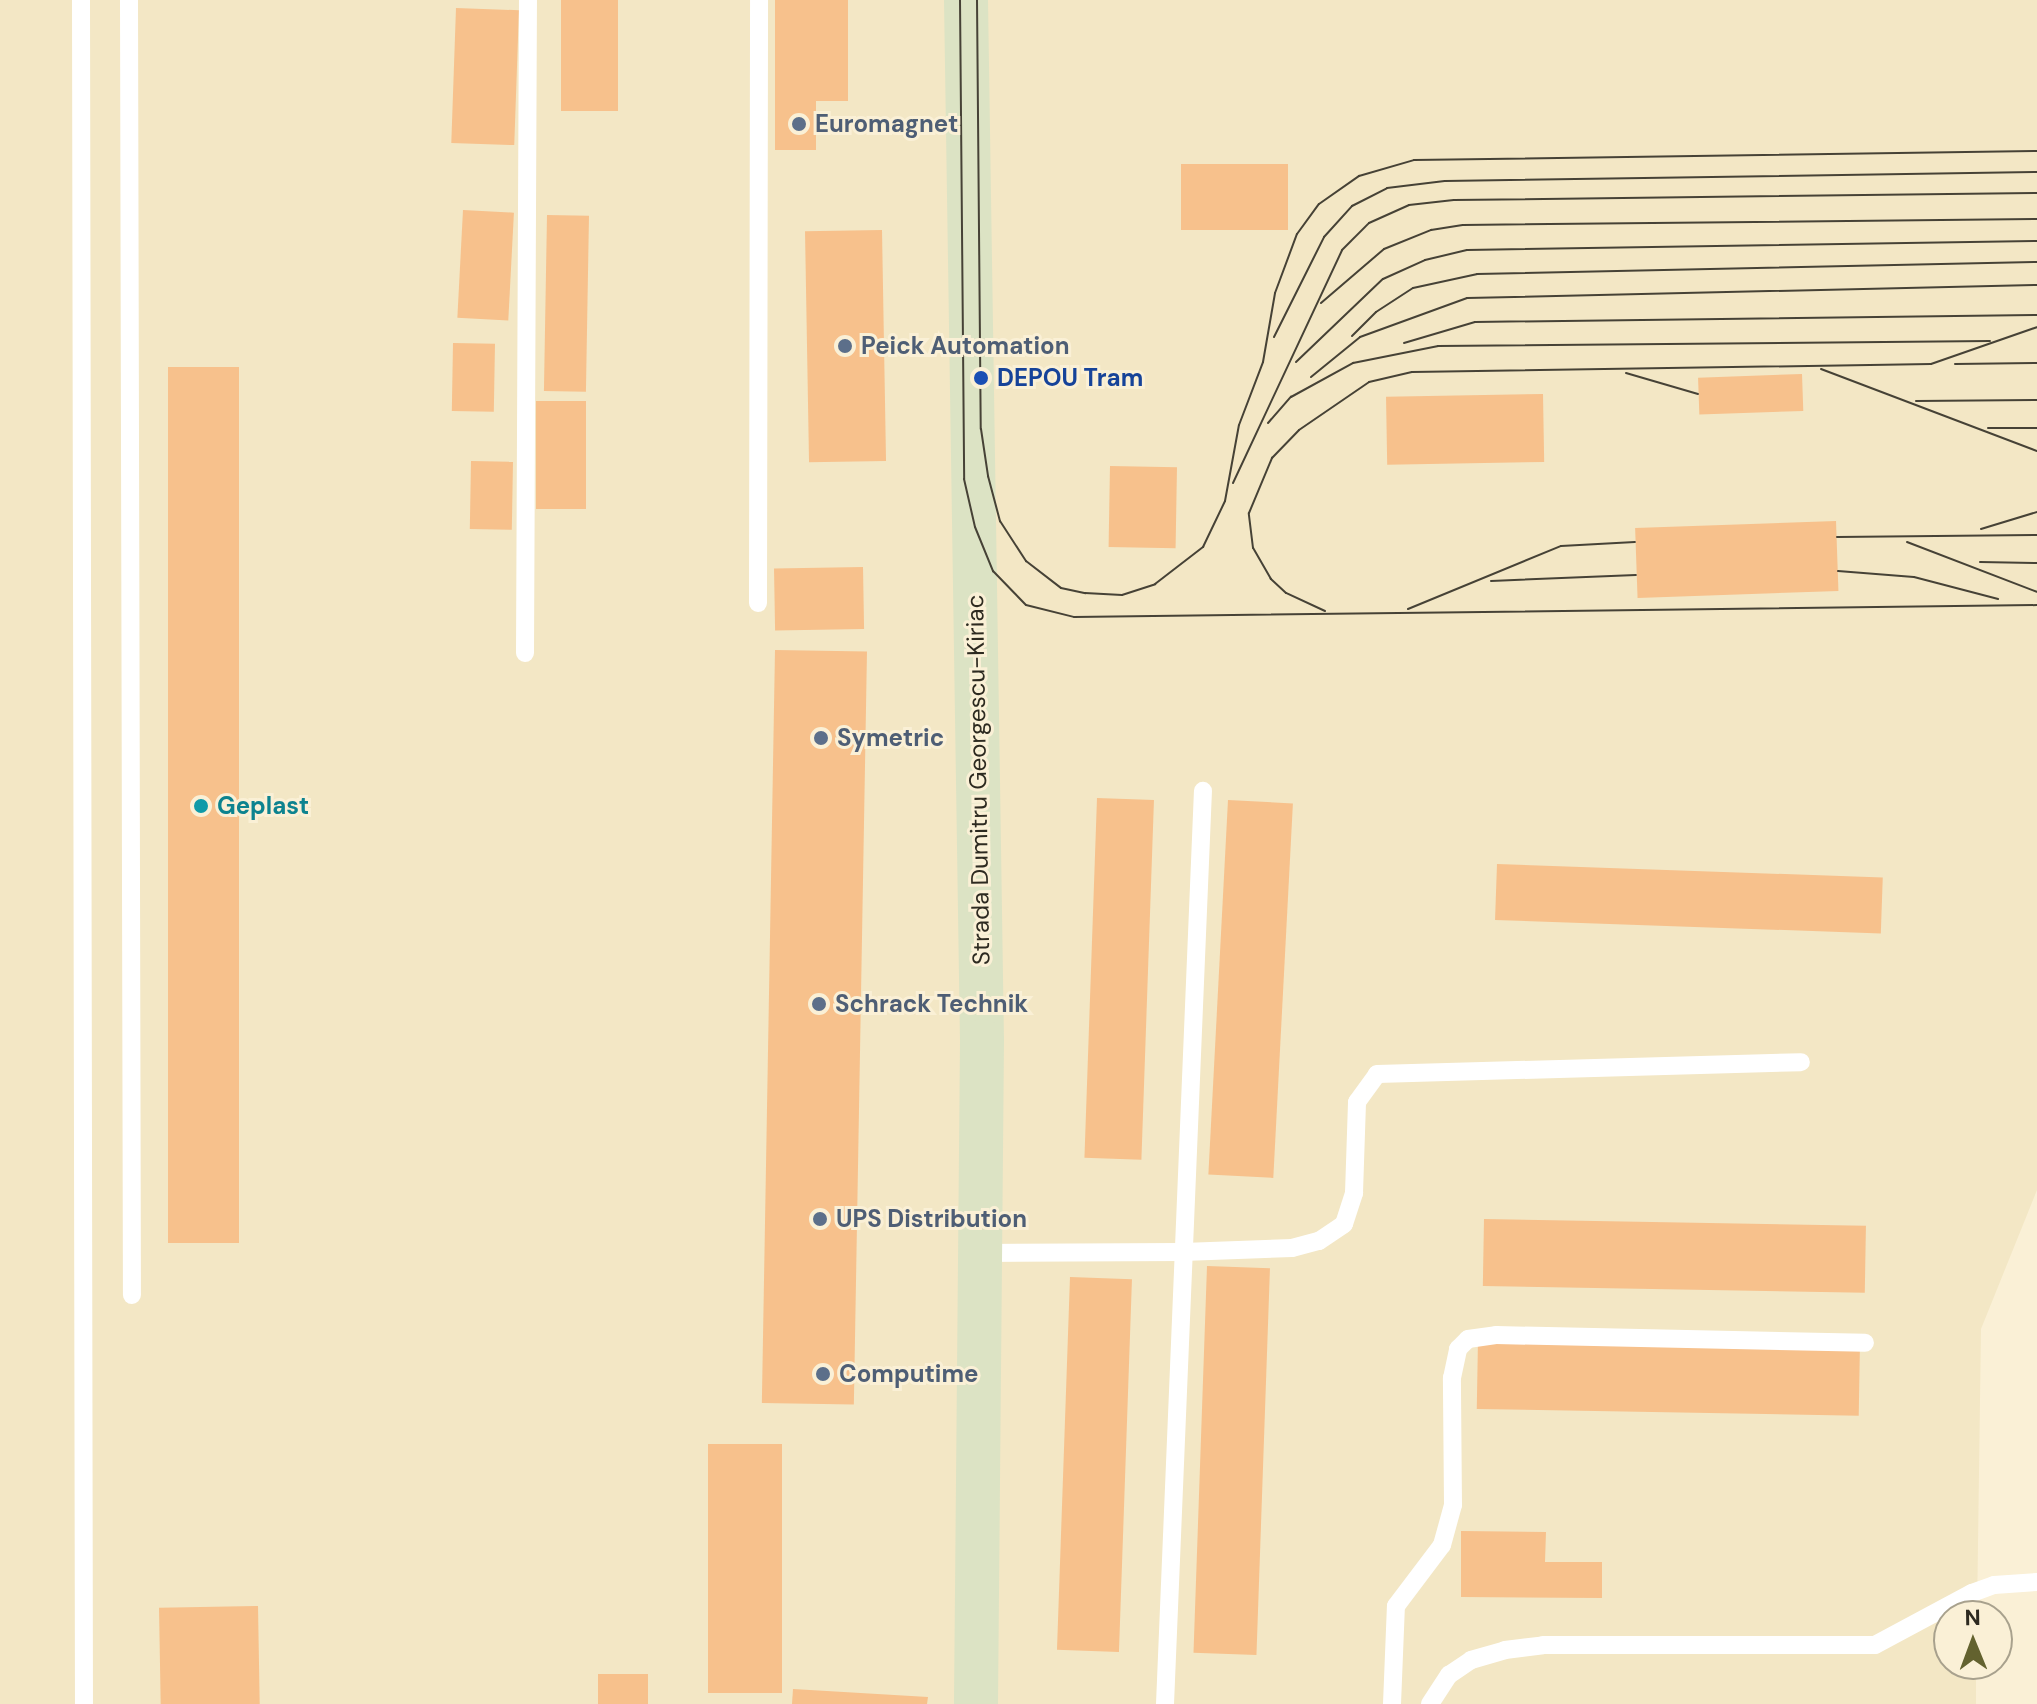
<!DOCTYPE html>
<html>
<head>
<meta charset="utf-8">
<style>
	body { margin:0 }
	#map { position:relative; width:2037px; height:1704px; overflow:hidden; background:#faf0d6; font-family:"DM Sans",sans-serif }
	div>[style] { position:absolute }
	.built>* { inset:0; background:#f3e7c5 }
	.building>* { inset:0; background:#f7c18c; transform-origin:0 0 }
	.service>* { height:18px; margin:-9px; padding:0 9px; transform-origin:9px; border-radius:9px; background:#fff }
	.secondary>* { height:44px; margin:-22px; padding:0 22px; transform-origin:22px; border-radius:22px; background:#dce3c4 }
	.tram>* { height:2px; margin:-1px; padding:0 1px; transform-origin:1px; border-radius:1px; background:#464236 }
	.dots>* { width:22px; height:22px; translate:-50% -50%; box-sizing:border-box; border:4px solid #faf0d6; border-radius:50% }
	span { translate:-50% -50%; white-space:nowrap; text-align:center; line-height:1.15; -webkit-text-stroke:6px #faf0d6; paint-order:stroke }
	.service-label { font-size:24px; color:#4e5e75; font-weight:700 }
	.left { translate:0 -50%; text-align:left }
	.transit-label { font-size:24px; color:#164399; font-weight:700 }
	.street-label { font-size:24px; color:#2d2a20 }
	.culture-label { font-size:24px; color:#0d838f; font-weight:700 }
	.north { position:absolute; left:1933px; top:1600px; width:80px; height:80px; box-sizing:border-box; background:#faf0d6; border:2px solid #a8a18d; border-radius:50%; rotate:359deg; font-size:22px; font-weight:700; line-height:32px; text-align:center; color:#2d2a20 }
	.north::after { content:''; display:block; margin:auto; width:28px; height:36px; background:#63622f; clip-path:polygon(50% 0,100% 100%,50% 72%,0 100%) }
</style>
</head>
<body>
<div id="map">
	<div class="built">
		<i style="clip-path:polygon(0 0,2037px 0,2037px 1190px,1981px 1329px,1977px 1616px,1949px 1616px,1949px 1664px,1976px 1664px,1976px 1704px,0 1704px)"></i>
	</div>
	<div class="building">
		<i style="left:561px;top:0;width:57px;height:111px"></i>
		<i style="clip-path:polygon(775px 0,848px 0,848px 101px,816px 101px,816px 150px,775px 150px)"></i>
		<i style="left:456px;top:8px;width:63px;height:135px;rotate:2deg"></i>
		<i style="left:1288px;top:164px;width:66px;height:107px;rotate:90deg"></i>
		<i style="left:463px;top:210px;width:51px;height:108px;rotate:3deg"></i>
		<i style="left:547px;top:215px;width:42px;height:176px;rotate:1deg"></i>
		<i style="left:882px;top:230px;width:231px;height:77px;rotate:89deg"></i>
		<i style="left:453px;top:343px;width:42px;height:68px;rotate:1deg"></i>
		<i style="left:239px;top:367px;width:876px;height:71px;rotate:90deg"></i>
		<i style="left:1802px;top:374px;width:37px;height:104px;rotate:88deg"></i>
		<i style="left:1543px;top:394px;width:68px;height:157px;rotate:89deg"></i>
		<i style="left:536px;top:401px;width:50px;height:108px"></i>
		<i style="left:471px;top:461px;width:42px;height:68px;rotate:1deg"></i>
		<i style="left:1110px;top:466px;width:67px;height:81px;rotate:1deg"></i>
		<i style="left:1836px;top:521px;width:70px;height:201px;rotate:88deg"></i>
		<i style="left:863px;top:567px;width:62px;height:89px;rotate:89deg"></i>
		<i style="left:775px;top:650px;width:92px;height:753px;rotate:1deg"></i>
		<i style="left:1097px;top:798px;width:57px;height:360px;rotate:2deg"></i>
		<i style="left:1228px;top:800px;width:65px;height:375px;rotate:3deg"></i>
		<i style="left:1497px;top:864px;width:386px;height:56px;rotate:2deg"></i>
		<i style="left:1484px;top:1219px;width:382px;height:67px;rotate:1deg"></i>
		<i style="left:1207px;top:1266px;width:63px;height:387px;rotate:2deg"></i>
		<i style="left:1070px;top:1277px;width:62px;height:373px;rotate:2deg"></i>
		<i style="left:1478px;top:1339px;width:382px;height:70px;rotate:1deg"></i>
		<i style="left:708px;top:1444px;width:74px;height:249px"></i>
		<i style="clip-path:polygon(1461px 1531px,1546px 1532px,1545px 1562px,1602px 1562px,1602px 1598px,1461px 1597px)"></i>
		<i style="left:258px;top:1606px;width:98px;height:99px;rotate:89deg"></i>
		<i style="left:598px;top:1674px;width:50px;height:30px"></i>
		<i style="clip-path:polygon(793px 1689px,928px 1697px,927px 1704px,792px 1704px)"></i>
	</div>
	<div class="service">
		<i style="left:81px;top:0;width:1704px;rotate:89.9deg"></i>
		<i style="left:129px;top:0;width:1295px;rotate:89.87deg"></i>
		<i style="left:758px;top:603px;width:603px;rotate:-89.9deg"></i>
		<i style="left:525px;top:653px;width:653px;rotate:-89.74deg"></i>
		<i style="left:981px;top:1253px;width:202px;rotate:-0.3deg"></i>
		<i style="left:1183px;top:1252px;width:109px;rotate:-2.1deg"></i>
		<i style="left:1292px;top:1248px;width:28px;rotate:-15deg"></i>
		<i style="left:1319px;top:1241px;width:30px;rotate:-34deg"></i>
		<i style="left:1344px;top:1224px;width:33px;rotate:-72deg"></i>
		<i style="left:1354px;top:1193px;width:91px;rotate:-88.1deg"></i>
		<i style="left:1357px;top:1102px;width:34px;rotate:-54deg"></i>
		<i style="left:1377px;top:1074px;width:424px;rotate:-1.6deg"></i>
		<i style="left:1165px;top:1704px;width:914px;rotate:-87.62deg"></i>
		<i style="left:1392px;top:1704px;width:98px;rotate:-87.7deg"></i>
		<i style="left:1396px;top:1606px;width:76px;rotate:-53deg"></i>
		<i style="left:1442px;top:1545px;width:41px;rotate:-74.6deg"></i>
		<i style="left:1453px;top:1505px;width:127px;rotate:-90.5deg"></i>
		<i style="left:1452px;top:1378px;width:30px;rotate:-78deg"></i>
		<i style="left:1458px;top:1349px;width:14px;rotate:-45deg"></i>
		<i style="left:1468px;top:1339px;width:28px;rotate:-8deg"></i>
		<i style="left:1496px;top:1335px;width:369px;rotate:1.2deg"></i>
		<i style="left:1430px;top:1704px;width:35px;rotate:-57deg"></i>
		<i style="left:1449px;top:1675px;width:27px;rotate:-34deg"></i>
		<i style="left:1471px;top:1660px;width:35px;rotate:-16deg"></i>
		<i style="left:1505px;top:1650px;width:38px;rotate:-7deg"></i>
		<i style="left:1543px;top:1645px;width:332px"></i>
		<i style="left:1875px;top:1645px;width:110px;rotate:-28.2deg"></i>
		<i style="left:1972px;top:1593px;width:23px;rotate:-20deg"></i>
		<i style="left:1994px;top:1585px;width:43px;rotate:-4deg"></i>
	</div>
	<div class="secondary">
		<i style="left:966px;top:0;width:1041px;rotate:89.12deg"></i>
		<i style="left:982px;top:1041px;width:663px;rotate:90.52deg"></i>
	</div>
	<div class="tram">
		<i style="left:960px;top:0;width:479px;rotate:89.5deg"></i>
		<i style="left:964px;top:479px;width:49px;rotate:77.1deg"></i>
		<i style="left:975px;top:527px;width:48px;rotate:67.8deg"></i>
		<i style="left:993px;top:571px;width:47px;rotate:45.9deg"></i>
		<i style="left:1026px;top:605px;width:49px;rotate:14deg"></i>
		<i style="left:1074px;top:617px;width:963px;rotate:-0.71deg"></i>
		<i style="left:977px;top:0;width:429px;rotate:89.5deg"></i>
		<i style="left:981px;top:429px;width:48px;rotate:81.5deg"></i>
		<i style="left:988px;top:476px;width:47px;rotate:75.1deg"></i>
		<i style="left:1000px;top:521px;width:48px;rotate:57deg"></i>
		<i style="left:1026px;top:561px;width:44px;rotate:37.6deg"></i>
		<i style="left:1061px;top:588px;width:25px;rotate:12deg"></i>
		<i style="left:1085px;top:593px;width:37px;rotate:3deg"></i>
		<i style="left:1122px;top:595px;width:35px;rotate:-18deg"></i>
		<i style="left:1155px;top:584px;width:61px;rotate:-37.6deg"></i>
		<i style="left:1203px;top:547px;width:51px;rotate:-64.4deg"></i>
		<i style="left:1225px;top:501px;width:77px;rotate:-79.6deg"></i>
		<i style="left:1239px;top:425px;width:67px;rotate:-69.1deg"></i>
		<i style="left:1263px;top:362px;width:70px;rotate:-80.1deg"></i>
		<i style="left:1275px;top:293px;width:63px;rotate:-69.6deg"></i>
		<i style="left:1297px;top:234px;width:37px;rotate:-54deg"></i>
		<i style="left:1319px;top:204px;width:49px;rotate:-35deg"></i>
		<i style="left:1359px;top:176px;width:57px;rotate:-16.2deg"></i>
		<i style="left:1414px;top:160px;width:623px;rotate:-0.83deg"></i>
		<i style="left:1321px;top:303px;width:83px;rotate:-40.6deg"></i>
		<i style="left:1384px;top:249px;width:51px;rotate:-22deg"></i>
		<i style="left:1431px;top:230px;width:32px;rotate:-9deg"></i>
		<i style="left:1463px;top:225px;width:574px;rotate:-0.6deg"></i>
		<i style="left:1352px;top:336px;width:34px;rotate:-45deg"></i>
		<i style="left:1376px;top:312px;width:44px;rotate:-33deg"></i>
		<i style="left:1413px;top:288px;width:66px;rotate:-12.3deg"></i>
		<i style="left:1477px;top:274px;width:560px;rotate:-1.23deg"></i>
		<i style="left:1274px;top:337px;width:112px;rotate:-63.4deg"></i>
		<i style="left:1324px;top:237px;width:42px;rotate:-47.9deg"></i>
		<i style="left:1352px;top:206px;width:39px;rotate:-27deg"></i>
		<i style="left:1387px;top:188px;width:58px;rotate:-6.9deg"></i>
		<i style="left:1445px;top:181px;width:592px;rotate:-0.87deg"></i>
		<i style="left:1404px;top:343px;width:74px;rotate:-16.5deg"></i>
		<i style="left:1475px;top:322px;width:562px;rotate:-0.71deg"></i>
		<i style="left:1296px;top:362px;width:120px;rotate:-43.7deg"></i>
		<i style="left:1383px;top:279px;width:46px;rotate:-24.3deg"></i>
		<i style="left:1425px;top:260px;width:43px;rotate:-13.4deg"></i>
		<i style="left:1467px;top:250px;width:570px;rotate:-0.9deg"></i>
		<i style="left:1955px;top:364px;width:82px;rotate:-0.7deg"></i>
		<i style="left:1821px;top:369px;width:231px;rotate:20.8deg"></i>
		<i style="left:1626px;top:373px;width:75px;rotate:16.3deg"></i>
		<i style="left:1311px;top:377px;width:63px;rotate:-39.2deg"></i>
		<i style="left:1360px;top:337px;width:114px;rotate:-20deg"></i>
		<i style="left:1467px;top:298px;width:570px;rotate:-1.31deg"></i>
		<i style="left:1916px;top:401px;width:121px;rotate:-0.5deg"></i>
		<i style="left:1268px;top:423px;width:35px;rotate:-49deg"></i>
		<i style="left:1291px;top:397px;width:71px;rotate:-28.7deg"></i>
		<i style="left:1353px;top:363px;width:87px;rotate:-11.3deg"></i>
		<i style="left:1438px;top:346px;width:552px;rotate:-0.52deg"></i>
		<i style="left:1988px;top:428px;width:49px"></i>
		<i style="left:1233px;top:483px;width:257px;rotate:-64.9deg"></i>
		<i style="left:1342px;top:250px;width:38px;rotate:-45deg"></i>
		<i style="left:1369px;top:223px;width:44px;rotate:-24.2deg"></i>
		<i style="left:1409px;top:205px;width:45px;rotate:-6.3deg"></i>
		<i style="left:1454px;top:200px;width:583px;rotate:-0.69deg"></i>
		<i style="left:1981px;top:529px;width:59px;rotate:-16.9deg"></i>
		<i style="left:1837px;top:537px;width:200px;rotate:-0.6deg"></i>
		<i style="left:1907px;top:542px;width:139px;rotate:21deg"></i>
		<i style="left:1980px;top:562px;width:57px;rotate:1deg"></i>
		<i style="left:1838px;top:571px;width:76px;rotate:4.5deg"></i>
		<i style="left:1914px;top:577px;width:87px;rotate:14.7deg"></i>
		<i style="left:1491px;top:581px;width:145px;rotate:-2.4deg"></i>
		<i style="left:1408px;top:609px;width:165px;rotate:-22.4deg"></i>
		<i style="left:1561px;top:546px;width:74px;rotate:-3.1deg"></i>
		<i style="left:1325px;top:611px;width:43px;rotate:-155.2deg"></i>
		<i style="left:1286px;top:593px;width:21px;rotate:-137deg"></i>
		<i style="left:1271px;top:579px;width:36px;rotate:-120deg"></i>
		<i style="left:1253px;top:548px;width:35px;rotate:-97deg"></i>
		<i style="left:1249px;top:513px;width:60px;rotate:-67.3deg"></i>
		<i style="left:1272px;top:458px;width:39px;rotate:-46deg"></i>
		<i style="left:1299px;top:430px;width:85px;rotate:-34.4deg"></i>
		<i style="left:1369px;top:382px;width:44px;rotate:-13.1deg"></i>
		<i style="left:1412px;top:372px;width:519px;rotate:-0.88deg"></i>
		<i style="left:1931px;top:364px;width:112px;rotate:-19.2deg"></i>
	</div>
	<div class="dots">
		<i style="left:799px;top:124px;background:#5c6f8a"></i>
		<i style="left:845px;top:346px;background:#5c6f8a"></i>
		<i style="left:981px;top:378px;background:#1a4fb4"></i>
		<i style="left:821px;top:738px;background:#5c6f8a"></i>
		<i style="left:201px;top:806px;background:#0f9aa8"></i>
		<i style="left:819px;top:1004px;background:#5c6f8a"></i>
		<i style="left:820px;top:1219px;background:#5c6f8a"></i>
		<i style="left:823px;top:1374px;background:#5c6f8a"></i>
	</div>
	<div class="service-label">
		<span class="left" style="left:815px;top:124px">Euromagnet</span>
		<span class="left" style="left:861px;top:346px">Peick Automation</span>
		<span class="left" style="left:837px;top:738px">Symetric</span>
		<span class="left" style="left:835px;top:1004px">Schrack Technik</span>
		<span class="left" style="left:836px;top:1219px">UPS Distribution</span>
		<span class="left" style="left:839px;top:1374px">Computime</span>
	</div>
	<div class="transit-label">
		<span class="left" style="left:997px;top:378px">DEPOU Tram</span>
	</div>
	<div class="street-label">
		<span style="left:978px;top:780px;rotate:-91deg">Strada Dumitru Georgescu-Kiriac</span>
	</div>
	<div class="culture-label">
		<span class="left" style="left:217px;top:806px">Geplast</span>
	</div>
	<div class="north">N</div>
</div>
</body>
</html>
